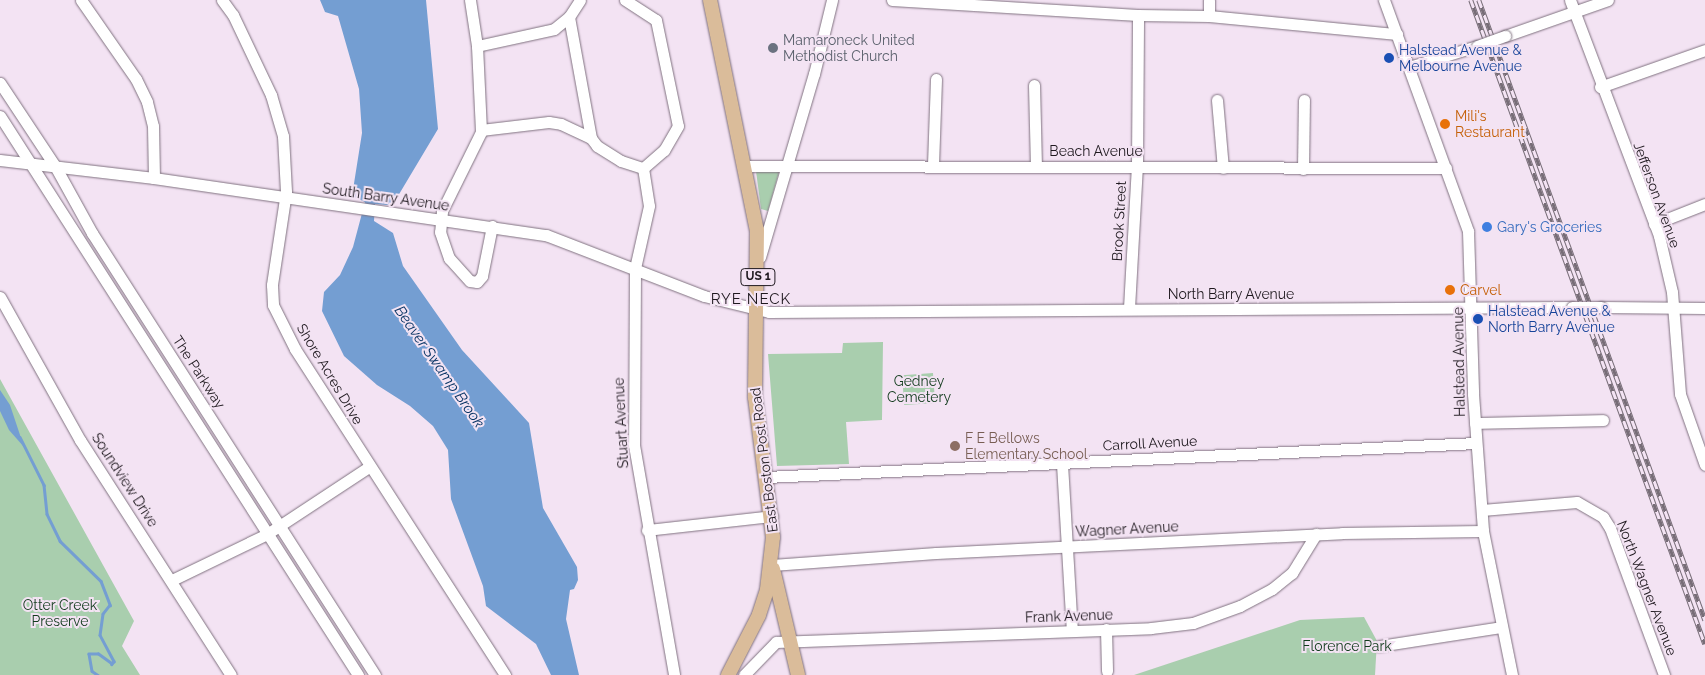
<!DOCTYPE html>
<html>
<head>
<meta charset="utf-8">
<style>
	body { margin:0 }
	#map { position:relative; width:1705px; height:675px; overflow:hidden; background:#f3e3f3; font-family:Raleway,sans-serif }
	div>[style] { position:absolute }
	.green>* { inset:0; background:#a9ceae; transform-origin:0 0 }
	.water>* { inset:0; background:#749ed2 }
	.stream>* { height:2.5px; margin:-1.25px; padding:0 1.25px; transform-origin:1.25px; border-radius:1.25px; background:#749ed2 }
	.roads { filter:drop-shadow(0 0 1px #807280) drop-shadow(0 0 1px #807280) }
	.minor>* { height:11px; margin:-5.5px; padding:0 5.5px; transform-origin:5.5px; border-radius:5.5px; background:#fff }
	.major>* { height:14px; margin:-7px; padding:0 7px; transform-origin:7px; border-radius:7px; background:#dabc9a }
	.rail>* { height:4.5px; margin-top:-2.25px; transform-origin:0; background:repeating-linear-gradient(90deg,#f3e3f3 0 8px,#776d77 0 16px); box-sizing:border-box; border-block:1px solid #776d77 }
	.bridges { filter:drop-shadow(0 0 1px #807280) drop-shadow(0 0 1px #807280) }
	.minor-bridge>* { height:11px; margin:-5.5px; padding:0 5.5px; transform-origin:5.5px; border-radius:5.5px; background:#fff }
	.dots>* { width:14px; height:14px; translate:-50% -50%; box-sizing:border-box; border:2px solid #f3e3f3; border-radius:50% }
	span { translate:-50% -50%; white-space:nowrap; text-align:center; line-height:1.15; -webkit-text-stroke:4px #f3e3f3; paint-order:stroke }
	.shield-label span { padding:1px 4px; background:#f3e3f3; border:1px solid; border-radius:4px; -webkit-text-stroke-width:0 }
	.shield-label { font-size:12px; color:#1f191f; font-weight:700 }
	.worship-label { font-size:14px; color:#5b616d }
	.left { translate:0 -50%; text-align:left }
	.transit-label { font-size:14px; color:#164399 }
	.food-label { font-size:14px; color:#c56008 }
	.street-label { font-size:14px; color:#1f191f }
	.shop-label { font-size:14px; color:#366cbe }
	.park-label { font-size:14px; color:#113b1c }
	.education-label { font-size:14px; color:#785e54 }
	.neighbourhood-label { font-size:15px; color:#1f191f; letter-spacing:1px }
	.water-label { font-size:15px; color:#0a3565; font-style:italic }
</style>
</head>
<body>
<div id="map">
	<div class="green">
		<i style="clip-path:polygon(756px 171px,779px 172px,768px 211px,761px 209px)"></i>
		<i style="clip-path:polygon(883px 342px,882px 420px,846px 422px,849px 464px,777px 466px,768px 354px,842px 353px,843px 343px)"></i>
		<i style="left:933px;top:373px;width:30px;height:31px;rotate:86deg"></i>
		<i style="clip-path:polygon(0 379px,134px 621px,122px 646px,140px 675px,0 675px)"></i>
		<i style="clip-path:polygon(1364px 617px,1377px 641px,1375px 675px,1134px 675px,1300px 620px)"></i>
	</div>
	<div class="water">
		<i style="clip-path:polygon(320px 0,426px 0,438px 129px,395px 201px,387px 205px,375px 204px,374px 221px,393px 233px,403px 266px,462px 350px,529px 423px,543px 508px,577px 567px,578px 580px,574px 589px,570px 590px,566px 619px,579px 675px,551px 675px,536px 644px,486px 606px,483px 586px,451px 499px,448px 450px,433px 426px,410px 406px,377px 385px,344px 356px,322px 311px,324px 292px,340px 275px,353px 247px,365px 202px,352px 196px,362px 133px,359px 89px,338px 16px,325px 12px)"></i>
		<i style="clip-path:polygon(0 390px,10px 405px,24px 447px,9px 430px,0 411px)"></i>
	</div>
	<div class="stream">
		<i style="left:20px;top:437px;width:54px;rotate:63.4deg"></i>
		<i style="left:44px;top:485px;width:29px;rotate:84deg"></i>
		<i style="left:47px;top:514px;width:30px;rotate:64deg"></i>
		<i style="left:60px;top:541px;width:57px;rotate:44.3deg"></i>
		<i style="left:101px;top:581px;width:26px;rotate:69deg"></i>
		<i style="left:110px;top:605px;width:11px;rotate:128deg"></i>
		<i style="left:103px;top:614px;width:21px;rotate:98deg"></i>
		<i style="left:100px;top:635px;width:30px;rotate:62deg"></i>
		<i style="left:114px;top:661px;width:4px;rotate:124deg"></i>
		<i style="left:112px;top:664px;width:17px;rotate:-144deg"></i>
		<i style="left:98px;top:654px;width:9px;rotate:180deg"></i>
		<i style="left:89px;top:654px;width:17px;rotate:80deg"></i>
		<i style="left:92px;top:671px;width:7px;rotate:34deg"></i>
	</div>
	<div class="roads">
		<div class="minor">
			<i style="left:81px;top:0;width:96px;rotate:55.2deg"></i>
			<i style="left:136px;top:79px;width:25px;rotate:64deg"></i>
			<i style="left:147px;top:102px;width:25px;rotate:76deg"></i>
			<i style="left:153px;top:126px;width:52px;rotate:88.9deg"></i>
			<i style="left:222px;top:0;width:19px;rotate:54deg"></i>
			<i style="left:233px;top:15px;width:89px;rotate:64.6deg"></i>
			<i style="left:271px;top:95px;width:43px;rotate:73.7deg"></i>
			<i style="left:283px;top:136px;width:56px;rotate:86.9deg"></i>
			<i style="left:286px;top:192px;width:94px;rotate:98.6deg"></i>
			<i style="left:272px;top:285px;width:20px;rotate:87deg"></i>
			<i style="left:273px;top:305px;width:49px;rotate:63.4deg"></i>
			<i style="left:295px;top:349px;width:388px;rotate:57.2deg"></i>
			<i style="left:470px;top:0;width:47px;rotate:81.3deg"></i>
			<i style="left:477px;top:46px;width:86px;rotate:87.3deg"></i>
			<i style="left:481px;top:132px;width:88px;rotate:116.3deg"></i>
			<i style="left:442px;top:211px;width:21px;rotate:95deg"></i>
			<i style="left:440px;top:232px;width:28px;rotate:71deg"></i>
			<i style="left:449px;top:258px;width:31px;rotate:48deg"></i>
			<i style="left:470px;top:281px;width:7px;rotate:8deg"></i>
			<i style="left:477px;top:282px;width:8px;rotate:-50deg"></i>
			<i style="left:482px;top:276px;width:51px;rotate:-78.7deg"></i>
			<i style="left:625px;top:0;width:37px;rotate:33deg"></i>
			<i style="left:656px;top:20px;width:108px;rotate:78.3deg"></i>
			<i style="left:678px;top:126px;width:28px;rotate:120deg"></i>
			<i style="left:664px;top:150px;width:28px;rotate:139deg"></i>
			<i style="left:892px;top:0;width:246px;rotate:3.5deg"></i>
			<i style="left:1138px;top:15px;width:71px;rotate:0.8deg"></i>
			<i style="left:1209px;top:16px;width:189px;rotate:5.5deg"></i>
			<i style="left:1384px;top:0;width:246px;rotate:70deg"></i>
			<i style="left:1468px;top:231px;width:163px;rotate:88.2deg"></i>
			<i style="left:1473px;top:394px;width:137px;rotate:85.8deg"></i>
			<i style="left:1483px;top:531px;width:147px;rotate:78.6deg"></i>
			<i style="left:1570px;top:0;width:252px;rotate:69.3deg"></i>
			<i style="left:1659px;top:236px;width:57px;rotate:76.9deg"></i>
			<i style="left:1672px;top:292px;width:102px;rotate:85.5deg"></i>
			<i style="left:1680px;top:394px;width:75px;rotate:70.6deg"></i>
			<i style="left:1209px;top:16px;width:16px;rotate:-90deg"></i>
			<i style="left:569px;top:17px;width:123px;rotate:79.7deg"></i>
			<i style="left:1505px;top:36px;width:109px;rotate:-19.3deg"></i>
			<i style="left:477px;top:46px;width:79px;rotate:-12.4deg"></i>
			<i style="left:554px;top:29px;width:19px;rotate:-39deg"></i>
			<i style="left:569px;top:17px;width:20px;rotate:-57deg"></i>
			<i style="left:1409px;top:67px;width:71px;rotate:-17.2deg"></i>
			<i style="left:0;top:83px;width:100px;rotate:56.5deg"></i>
			<i style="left:55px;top:166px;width:77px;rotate:61.1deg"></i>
			<i style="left:92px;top:233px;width:525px;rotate:57.37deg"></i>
			<i style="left:1034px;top:85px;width:81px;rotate:88.6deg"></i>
			<i style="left:1600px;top:87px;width:111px;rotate:-19.4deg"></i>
			<i style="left:1217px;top:100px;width:68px;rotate:85deg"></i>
			<i style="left:0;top:116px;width:664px;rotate:57.36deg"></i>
			<i style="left:481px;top:130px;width:68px;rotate:-6.7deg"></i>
			<i style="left:549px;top:122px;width:12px;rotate:9deg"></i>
			<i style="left:561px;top:124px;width:33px;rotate:25deg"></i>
			<i style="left:591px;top:138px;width:10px;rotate:53deg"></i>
			<i style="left:597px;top:146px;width:28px;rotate:32deg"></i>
			<i style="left:621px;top:161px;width:23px;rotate:18deg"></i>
			<i style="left:0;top:160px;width:155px;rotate:6.7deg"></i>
			<i style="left:154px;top:178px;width:396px;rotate:8.3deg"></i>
			<i style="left:546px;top:235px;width:169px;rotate:21.1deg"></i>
			<i style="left:704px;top:296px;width:67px;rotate:13.8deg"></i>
			<i style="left:769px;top:312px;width:803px;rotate:-0.36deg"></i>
			<i style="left:933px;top:165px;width:86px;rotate:-88deg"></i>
			<i style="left:745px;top:166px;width:701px;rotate:0.16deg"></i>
			<i style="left:643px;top:168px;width:38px;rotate:81deg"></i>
			<i style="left:649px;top:206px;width:64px;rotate:102.7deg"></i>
			<i style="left:635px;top:268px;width:177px;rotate:90.3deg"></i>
			<i style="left:634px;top:445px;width:233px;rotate:80.1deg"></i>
			<i style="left:1303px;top:169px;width:69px;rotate:-89.2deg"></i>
			<i style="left:1654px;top:224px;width:55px;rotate:-21.4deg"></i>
			<i style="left:760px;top:257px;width:191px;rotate:-73.6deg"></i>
			<i style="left:814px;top:74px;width:76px;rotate:-76.3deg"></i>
			<i style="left:0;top:297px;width:164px;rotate:60.8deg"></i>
			<i style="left:80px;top:440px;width:279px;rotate:57.3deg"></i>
			<i style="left:1601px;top:307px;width:104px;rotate:0.6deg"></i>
			<i style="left:1129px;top:308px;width:142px;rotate:-86.8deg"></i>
			<i style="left:1137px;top:166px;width:151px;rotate:-89.6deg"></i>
			<i style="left:1475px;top:423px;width:128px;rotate:-1.3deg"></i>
			<i style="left:1062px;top:464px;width:166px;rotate:86.6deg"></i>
			<i style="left:766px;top:477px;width:711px;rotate:-2.74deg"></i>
			<i style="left:1482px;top:510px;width:95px;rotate:-4.8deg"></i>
			<i style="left:1577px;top:502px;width:30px;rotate:30deg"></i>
			<i style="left:1603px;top:517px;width:13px;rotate:58deg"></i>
			<i style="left:1610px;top:528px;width:157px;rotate:69.8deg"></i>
			<i style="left:647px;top:530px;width:126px;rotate:-6.4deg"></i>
			<i style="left:772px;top:565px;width:164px;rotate:-4.2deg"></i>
			<i style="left:936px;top:553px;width:406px;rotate:-2.8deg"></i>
			<i style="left:1342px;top:533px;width:141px;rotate:-0.8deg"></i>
			<i style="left:172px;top:580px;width:106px;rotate:-25.8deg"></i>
			<i style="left:267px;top:534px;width:123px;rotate:-33.4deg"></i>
			<i style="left:1106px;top:629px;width:42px;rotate:88.6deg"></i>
			<i style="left:1379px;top:646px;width:124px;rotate:-8.8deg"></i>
			<i style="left:744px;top:675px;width:46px;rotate:-45.9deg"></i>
			<i style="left:776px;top:642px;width:375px;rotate:-2.1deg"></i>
			<i style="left:1151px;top:628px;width:42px;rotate:-6.8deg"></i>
			<i style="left:1193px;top:623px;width:50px;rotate:-19.9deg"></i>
			<i style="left:1240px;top:606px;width:36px;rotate:-28deg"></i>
			<i style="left:1272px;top:589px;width:26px;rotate:-39deg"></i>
			<i style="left:1292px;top:573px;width:46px;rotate:-58.4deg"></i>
		</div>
		<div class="major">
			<i style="left:710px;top:0;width:235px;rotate:78.5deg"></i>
			<i style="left:757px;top:230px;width:167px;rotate:90.7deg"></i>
			<i style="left:755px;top:397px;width:141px;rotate:82.7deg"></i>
			<i style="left:773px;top:537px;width:53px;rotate:96.5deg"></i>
			<i style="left:767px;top:590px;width:26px;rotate:108deg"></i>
			<i style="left:759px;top:615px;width:68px;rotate:117.3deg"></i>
			<i style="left:773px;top:569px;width:109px;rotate:76.7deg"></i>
		</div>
	</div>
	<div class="rail">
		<i style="left:1471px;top:0;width:685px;rotate:70.03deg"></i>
		<i style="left:1479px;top:0;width:660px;rotate:69.97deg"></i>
	</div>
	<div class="bridges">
		<div class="minor-bridge">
			<i style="left:1477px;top:46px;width:30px;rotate:-20deg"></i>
			<i style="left:1572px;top:307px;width:29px"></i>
		</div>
	</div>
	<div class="dots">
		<i style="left:773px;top:48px;background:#6b7280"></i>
		<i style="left:1389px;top:58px;background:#1a4fb4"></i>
		<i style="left:1445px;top:124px;background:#e8710a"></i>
		<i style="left:1487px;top:227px;background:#3f7fe0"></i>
		<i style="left:1450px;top:290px;background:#e8710a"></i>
		<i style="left:1478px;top:319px;background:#1a4fb4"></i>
		<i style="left:955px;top:446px;background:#8d6e63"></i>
	</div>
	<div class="shield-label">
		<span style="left:758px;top:277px">US 1</span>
	</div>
	<div class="worship-label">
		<span class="left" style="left:783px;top:48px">Mamaroneck United<br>Methodist Church</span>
	</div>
	<div class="transit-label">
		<span class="left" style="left:1399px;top:58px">Halstead Avenue &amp;<br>Melbourne Avenue</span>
		<span class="left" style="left:1488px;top:319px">Halstead Avenue &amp;<br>North Barry Avenue</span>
	</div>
	<div class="food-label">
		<span class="left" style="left:1455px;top:124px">Mili's<br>Restaurant</span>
		<span class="left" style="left:1460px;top:290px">Carvel</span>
	</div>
	<div class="street-label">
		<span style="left:1096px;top:151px">Beach Avenue</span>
		<span style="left:1657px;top:195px;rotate:70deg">Jefferson Avenue</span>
		<span style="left:386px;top:197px;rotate:8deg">South Barry Avenue</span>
		<span style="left:1119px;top:221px;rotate:-87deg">Brook Street</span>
		<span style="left:1231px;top:294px">North Barry Avenue</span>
		<span style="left:1459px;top:362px;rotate:-91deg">Halstead Avenue</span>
		<span style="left:199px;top:372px;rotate:57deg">The Parkway</span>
		<span style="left:330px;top:374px;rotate:59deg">Shore Acres Drive</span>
		<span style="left:621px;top:423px;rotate:-93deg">Stuart Avenue</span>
		<span style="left:1150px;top:443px;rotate:-3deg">Carroll Avenue</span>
		<span style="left:764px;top:460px;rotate:-97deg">East Boston Post Road</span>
		<span style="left:125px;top:480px;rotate:57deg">Soundview Drive</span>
		<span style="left:1127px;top:529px;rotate:-3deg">Wagner Avenue</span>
		<span style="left:1647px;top:588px;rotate:69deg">North Wagner Avenue</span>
		<span style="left:1069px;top:616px;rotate:-2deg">Frank Avenue</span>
	</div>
	<div class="shop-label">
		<span class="left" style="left:1497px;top:227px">Gary's Groceries</span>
	</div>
	<div class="park-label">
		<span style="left:919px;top:389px">Gedney<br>Cemetery</span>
		<span style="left:60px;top:613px">Otter Creek<br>Preserve</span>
		<span style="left:1347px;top:646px">Florence Park</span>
	</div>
	<div class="education-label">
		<span class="left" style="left:965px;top:446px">F E Bellows<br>Elementary School</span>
	</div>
	<div class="neighbourhood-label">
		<span style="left:751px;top:300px">RYE NECK</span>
	</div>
	<div class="water-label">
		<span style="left:439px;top:367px;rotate:55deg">Beaver Swamp Brook</span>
	</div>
</div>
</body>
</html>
